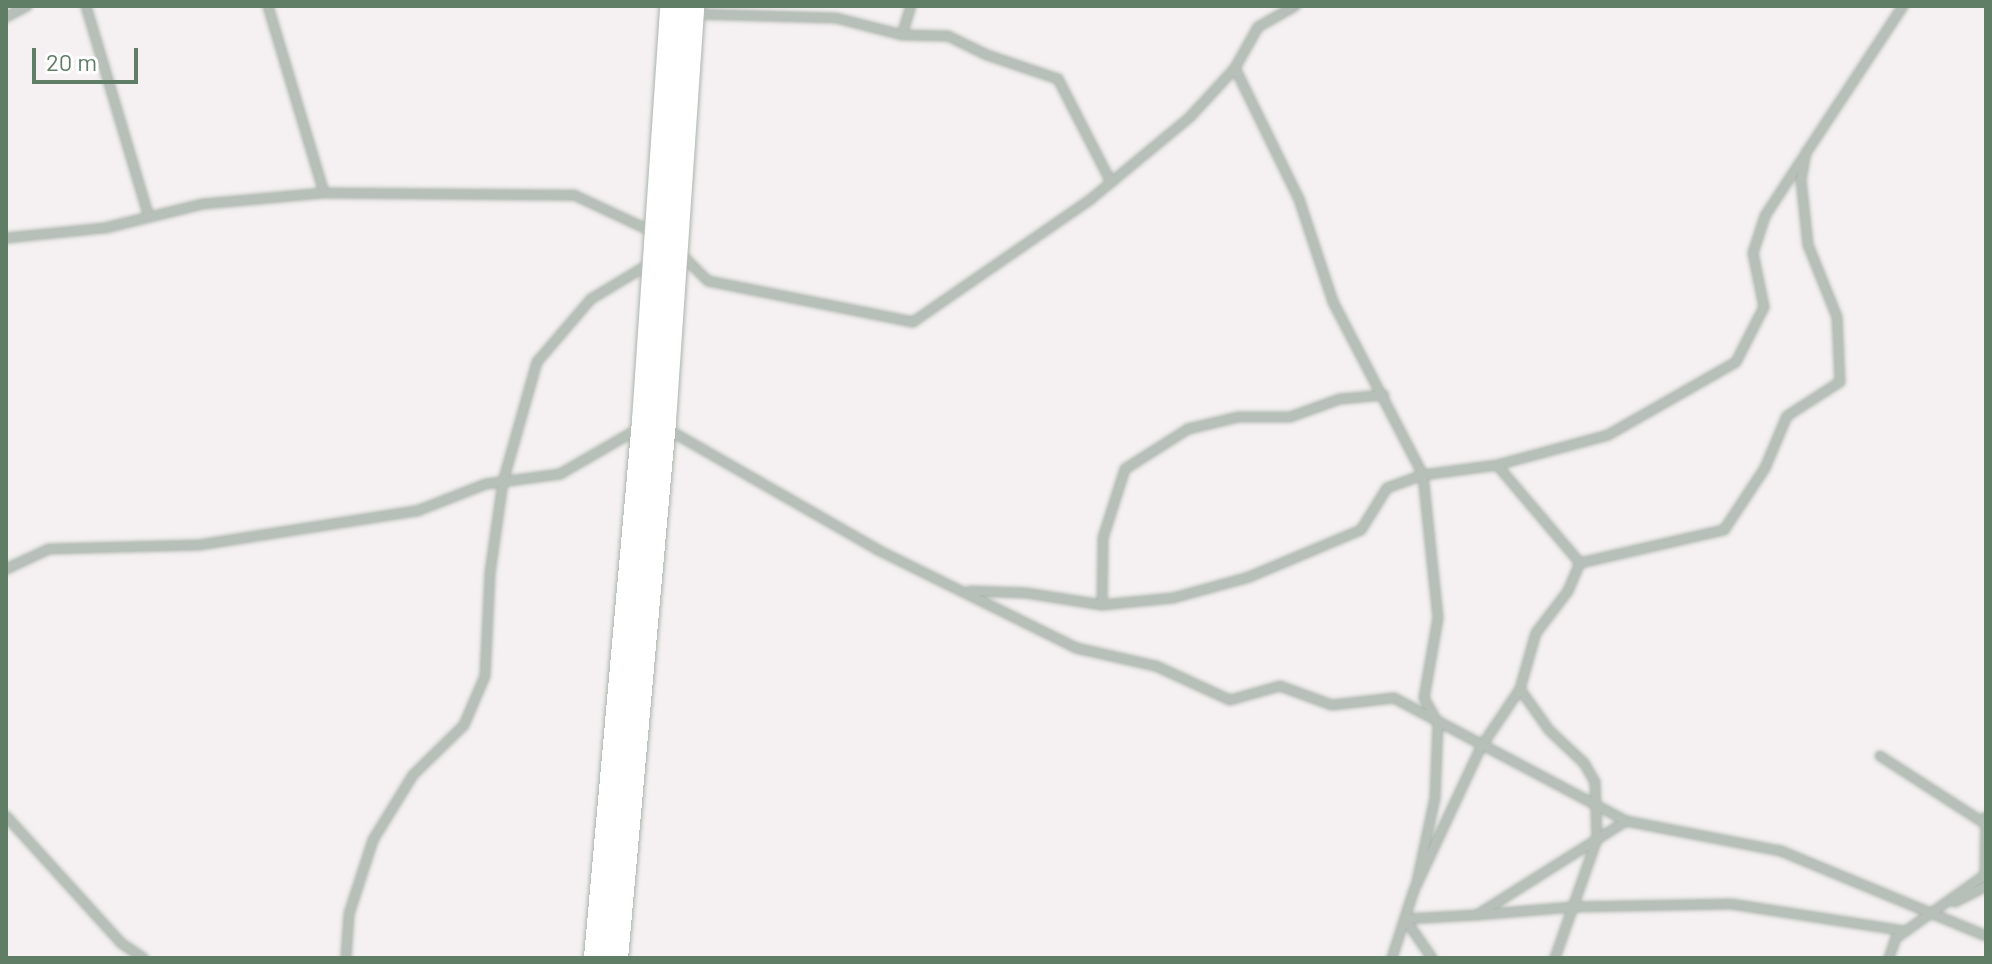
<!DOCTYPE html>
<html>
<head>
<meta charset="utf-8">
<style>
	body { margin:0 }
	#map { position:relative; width:1992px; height:964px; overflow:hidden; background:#f5f1f2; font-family:Barlow,sans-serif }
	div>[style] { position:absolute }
	.roads { filter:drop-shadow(0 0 2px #abb4ac) drop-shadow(0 0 2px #abb4ac) }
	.street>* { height:8px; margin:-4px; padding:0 4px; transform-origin:4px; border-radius:4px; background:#b6c0b8 }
	.highway>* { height:44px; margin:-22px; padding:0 22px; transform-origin:22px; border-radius:22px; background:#fff }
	span { translate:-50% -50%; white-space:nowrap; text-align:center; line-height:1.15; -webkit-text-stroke:8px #fff; paint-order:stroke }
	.frame { position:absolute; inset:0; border:8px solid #607d66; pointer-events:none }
	.scale { position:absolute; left:32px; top:48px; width:106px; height:36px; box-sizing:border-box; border:4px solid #607d66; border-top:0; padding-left:10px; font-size:24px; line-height:28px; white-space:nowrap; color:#607d66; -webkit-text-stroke:6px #fff; paint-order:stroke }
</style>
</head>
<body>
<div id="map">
	<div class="roads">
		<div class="street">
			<i style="left:86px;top:6px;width:220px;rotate:73.4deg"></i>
			<i style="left:268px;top:6px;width:195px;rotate:73.3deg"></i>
			<i style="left:695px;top:14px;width:141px;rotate:1.6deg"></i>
			<i style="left:836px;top:18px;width:68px;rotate:14.4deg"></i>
			<i style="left:902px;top:35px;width:46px;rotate:1.2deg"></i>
			<i style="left:948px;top:36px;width:43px;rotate:26deg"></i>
			<i style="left:987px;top:55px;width:75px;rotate:18.7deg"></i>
			<i style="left:1058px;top:79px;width:116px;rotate:62.8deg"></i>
			<i style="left:6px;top:17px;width:24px;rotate:-28deg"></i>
			<i style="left:902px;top:35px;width:30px;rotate:-73deg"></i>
			<i style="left:1235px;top:68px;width:146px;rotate:64deg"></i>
			<i style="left:1299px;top:199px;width:108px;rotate:71.7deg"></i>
			<i style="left:1333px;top:302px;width:195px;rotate:62.5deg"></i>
			<i style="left:1423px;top:475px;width:75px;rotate:-7.7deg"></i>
			<i style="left:1497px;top:465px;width:128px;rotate:49.7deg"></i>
			<i style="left:6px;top:238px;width:100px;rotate:-5.8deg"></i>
			<i style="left:105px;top:228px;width:101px;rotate:-13.8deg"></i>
			<i style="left:203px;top:204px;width:121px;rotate:-5.2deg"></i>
			<i style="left:324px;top:193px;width:250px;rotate:0.5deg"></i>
			<i style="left:574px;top:195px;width:87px;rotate:25.1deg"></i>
			<i style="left:679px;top:252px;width:41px;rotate:45deg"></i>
			<i style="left:708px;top:281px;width:209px;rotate:11.3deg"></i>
			<i style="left:913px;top:322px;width:216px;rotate:-34.6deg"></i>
			<i style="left:1091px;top:199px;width:129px;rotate:-39.6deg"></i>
			<i style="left:1190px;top:117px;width:67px;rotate:-47.4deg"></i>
			<i style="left:1235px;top:68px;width:47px;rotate:-60.7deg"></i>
			<i style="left:1258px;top:27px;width:43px;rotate:-29.6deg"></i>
			<i style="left:667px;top:429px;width:243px;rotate:29.8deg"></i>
			<i style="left:878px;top:550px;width:221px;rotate:26.3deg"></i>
			<i style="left:1076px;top:648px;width:82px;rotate:12.7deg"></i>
			<i style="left:1156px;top:666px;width:81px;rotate:24.7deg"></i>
			<i style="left:1230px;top:700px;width:52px;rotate:-15.6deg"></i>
			<i style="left:1280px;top:686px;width:55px;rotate:20.1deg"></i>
			<i style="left:1332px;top:705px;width:62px;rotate:-6.4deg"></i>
			<i style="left:1394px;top:698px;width:263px;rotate:27.9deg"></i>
			<i style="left:1626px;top:821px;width:158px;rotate:11deg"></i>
			<i style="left:1781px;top:851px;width:222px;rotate:22.5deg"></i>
			<i style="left:1497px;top:465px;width:115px;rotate:-15.1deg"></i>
			<i style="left:1608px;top:435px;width:147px;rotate:-29.7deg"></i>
			<i style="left:1736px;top:362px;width:62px;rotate:-63deg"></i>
			<i style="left:1764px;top:307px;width:55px;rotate:-101.5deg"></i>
			<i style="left:1753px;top:253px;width:39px;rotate:-72deg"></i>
			<i style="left:1765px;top:216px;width:69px;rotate:-56.8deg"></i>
			<i style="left:1580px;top:563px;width:148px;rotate:-12.9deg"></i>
			<i style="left:1724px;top:530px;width:74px;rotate:-56.5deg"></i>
			<i style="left:1765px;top:468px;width:56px;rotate:-67.1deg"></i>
			<i style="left:1787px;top:416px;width:63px;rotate:-32.7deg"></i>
			<i style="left:1840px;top:382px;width:65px;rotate:-92.6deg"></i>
			<i style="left:1837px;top:317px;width:78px;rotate:-111.9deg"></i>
			<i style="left:1808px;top:245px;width:65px;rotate:-96.1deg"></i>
			<i style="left:1801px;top:180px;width:27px;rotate:-80deg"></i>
			<i style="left:1806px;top:153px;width:176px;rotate:-56.6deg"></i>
			<i style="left:6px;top:569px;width:47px;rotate:-24.9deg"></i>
			<i style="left:49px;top:549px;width:150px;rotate:-1.5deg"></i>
			<i style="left:199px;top:545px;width:221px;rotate:-8.9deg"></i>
			<i style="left:417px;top:511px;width:74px;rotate:-21.4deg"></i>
			<i style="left:486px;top:484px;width:75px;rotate:-7.7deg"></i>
			<i style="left:560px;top:474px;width:90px;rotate:-30deg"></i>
			<i style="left:970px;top:591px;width:56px;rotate:2deg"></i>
			<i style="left:1026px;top:593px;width:77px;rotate:9deg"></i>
			<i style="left:1102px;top:605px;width:71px;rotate:-5.6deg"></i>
			<i style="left:1173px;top:598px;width:79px;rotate:-15.4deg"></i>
			<i style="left:1249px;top:577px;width:121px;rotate:-22.8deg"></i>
			<i style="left:1361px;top:530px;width:49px;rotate:-58.2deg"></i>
			<i style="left:1387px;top:488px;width:38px;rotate:-20deg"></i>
			<i style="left:1423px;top:475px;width:144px;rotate:84deg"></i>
			<i style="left:1438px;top:618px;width:81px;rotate:99.9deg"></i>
			<i style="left:1424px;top:698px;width:29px;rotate:61deg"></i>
			<i style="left:1438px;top:723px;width:75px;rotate:92.3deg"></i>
			<i style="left:1435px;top:798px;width:86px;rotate:102.1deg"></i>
			<i style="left:1102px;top:605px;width:67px;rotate:-89.1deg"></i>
			<i style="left:1103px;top:538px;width:72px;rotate:-72.3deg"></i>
			<i style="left:1125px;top:469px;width:75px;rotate:-32.4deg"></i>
			<i style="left:1188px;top:429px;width:51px;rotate:-13.5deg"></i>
			<i style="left:1238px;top:417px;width:52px"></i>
			<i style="left:1290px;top:417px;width:53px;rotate:-19.8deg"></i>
			<i style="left:1340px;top:399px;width:44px;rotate:-5.2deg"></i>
			<i style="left:1880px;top:756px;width:124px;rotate:32.8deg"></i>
			<i style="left:6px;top:816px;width:171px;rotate:47.8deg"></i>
			<i style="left:121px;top:943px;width:27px;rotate:34deg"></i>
			<i style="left:1955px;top:902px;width:35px;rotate:-27deg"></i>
			<i style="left:1477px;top:915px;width:96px;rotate:-4.8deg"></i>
			<i style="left:1573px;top:907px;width:72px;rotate:-70.6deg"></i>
			<i style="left:1597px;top:839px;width:57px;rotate:-92deg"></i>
			<i style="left:1595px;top:782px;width:22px;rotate:-120deg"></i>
			<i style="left:1584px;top:763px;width:48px;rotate:-136.7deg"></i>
			<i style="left:1549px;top:730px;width:50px;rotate:-125.3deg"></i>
			<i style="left:1405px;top:919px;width:72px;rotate:-3.2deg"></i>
			<i style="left:1477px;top:915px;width:176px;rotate:-32.2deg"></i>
			<i style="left:1405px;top:919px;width:47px;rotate:55.3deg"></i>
			<i style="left:346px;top:958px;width:44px;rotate:-86.1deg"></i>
			<i style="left:349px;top:914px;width:78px;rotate:-72deg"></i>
			<i style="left:373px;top:840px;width:76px;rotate:-58.4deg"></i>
			<i style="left:413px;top:775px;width:71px;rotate:-44.4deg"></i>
			<i style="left:464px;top:725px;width:53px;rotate:-66.8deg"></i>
			<i style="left:485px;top:676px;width:103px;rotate:-87.2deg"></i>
			<i style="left:490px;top:573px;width:92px;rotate:-81.9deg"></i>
			<i style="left:503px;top:482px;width:125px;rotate:-74.2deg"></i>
			<i style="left:537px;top:362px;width:83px;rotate:-49.4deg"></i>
			<i style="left:591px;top:299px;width:68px;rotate:-31.1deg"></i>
			<i style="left:1392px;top:958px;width:71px;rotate:-72.1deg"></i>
			<i style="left:1414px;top:890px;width:158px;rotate:-64.9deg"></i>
			<i style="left:1481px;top:747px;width:70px;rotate:-56.1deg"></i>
			<i style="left:1520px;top:689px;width:58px;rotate:-74.1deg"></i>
			<i style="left:1536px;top:633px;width:53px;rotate:-52.7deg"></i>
			<i style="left:1568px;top:591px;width:30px;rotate:-67deg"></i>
			<i style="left:1555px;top:958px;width:54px;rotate:-70.6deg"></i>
			<i style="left:1573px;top:907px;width:158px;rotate:-1.1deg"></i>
			<i style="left:1731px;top:904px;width:177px;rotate:8.8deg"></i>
			<i style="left:1889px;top:958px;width:21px;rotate:-71deg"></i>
			<i style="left:1896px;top:938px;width:109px;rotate:-35.3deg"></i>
			<i style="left:1985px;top:875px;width:58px;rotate:-89deg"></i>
		</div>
		<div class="highway">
			<i style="left:606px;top:958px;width:539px;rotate:-84.89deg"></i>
			<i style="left:654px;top:421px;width:416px;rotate:-86.1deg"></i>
		</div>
	</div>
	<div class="frame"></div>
	<div class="scale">20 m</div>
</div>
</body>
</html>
